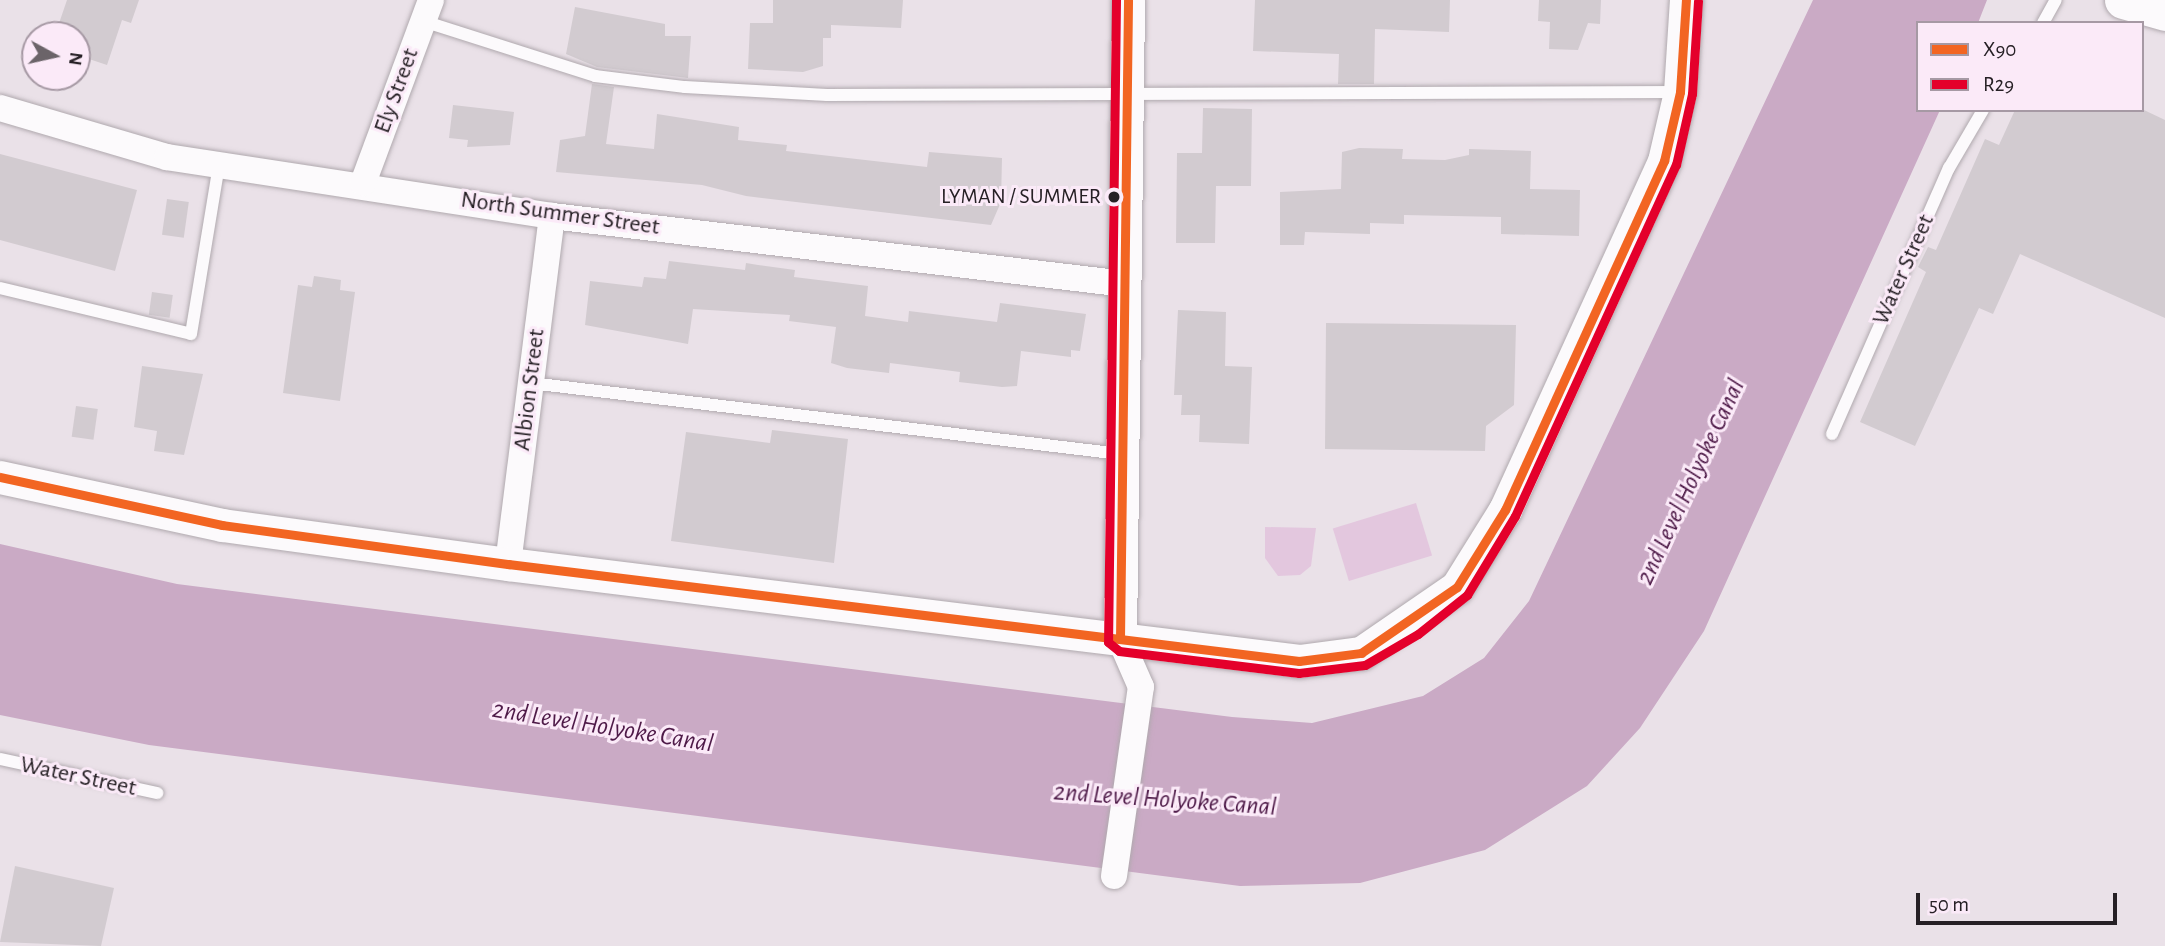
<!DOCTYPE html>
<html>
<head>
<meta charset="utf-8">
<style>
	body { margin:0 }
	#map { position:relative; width:2165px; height:946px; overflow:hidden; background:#eae1e8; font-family:"Alegreya Sans",sans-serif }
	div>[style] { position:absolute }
	.green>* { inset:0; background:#e3c7de; transform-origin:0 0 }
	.water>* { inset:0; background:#caaac5 }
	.building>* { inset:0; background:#d2cbd0; transform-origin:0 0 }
	.roads { filter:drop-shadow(0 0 2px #b0a9ae) drop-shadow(0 0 2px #b0a9ae) }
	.service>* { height:12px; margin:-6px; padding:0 6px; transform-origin:6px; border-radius:6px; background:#fcfafc }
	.minor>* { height:26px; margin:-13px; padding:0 13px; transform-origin:13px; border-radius:13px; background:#fcfafc }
	.tertiary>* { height:33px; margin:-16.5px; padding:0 16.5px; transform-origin:16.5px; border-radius:16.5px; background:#fcfafc }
	.secondary>* { height:37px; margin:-18.5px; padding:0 18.5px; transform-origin:18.5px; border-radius:18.5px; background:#fcfafc }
	.bus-1>* { height:9px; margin:-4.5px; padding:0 4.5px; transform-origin:4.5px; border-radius:4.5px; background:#f26522 }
	.bus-2>* { height:9px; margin:-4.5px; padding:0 4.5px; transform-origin:4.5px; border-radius:4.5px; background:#e4002b }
	.dots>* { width:19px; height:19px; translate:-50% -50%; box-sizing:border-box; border:4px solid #fbeaf8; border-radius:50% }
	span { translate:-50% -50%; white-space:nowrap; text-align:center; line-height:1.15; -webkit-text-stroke:6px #fbeaf8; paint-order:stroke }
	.bus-label { font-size:22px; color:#262025 }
	.right { translate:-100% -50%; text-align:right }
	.street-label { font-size:24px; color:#262025 }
	.water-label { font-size:26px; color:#4e1a48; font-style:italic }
	.legend { position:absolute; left:1916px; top:21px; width:228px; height:91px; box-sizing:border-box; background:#fbeaf8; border:2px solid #a699a4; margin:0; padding:9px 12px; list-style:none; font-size:21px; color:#262025 }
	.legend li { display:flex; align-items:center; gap:14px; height:35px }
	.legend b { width:35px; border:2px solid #a699a4 }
	.north { position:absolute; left:21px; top:21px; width:70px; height:70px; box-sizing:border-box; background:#fbeaf8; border:2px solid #a699a4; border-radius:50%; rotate:98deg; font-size:19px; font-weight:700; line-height:28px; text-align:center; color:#262025 }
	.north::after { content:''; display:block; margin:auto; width:24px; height:32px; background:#6b6469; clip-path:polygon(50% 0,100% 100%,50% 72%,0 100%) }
	.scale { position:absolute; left:1916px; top:893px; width:201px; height:32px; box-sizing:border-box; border:4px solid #262025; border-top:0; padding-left:9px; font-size:21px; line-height:24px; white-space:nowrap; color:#262025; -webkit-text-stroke:5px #fbeaf8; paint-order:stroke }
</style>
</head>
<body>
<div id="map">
	<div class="green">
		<i style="left:1416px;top:503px;width:55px;height:87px;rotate:73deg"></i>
		<i style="clip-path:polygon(1265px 527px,1316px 528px,1311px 566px,1300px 575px,1278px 576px,1265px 558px)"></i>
	</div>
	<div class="water">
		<i style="clip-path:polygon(1813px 0,1987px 0,1978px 23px,1918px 23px,1918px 110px,1940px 110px,1704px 631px,1640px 728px,1587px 786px,1485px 850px,1360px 883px,1240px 886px,149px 745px,0 715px,0 544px,177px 584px,1232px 717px,1312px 723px,1423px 696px,1484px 658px,1529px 601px)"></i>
	</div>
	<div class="building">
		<i style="clip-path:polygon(67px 0,139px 0,131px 23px,122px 20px,107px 65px,77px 55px,77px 35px,55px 35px)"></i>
		<i style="clip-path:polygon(773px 0,903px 0,901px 28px,831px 25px,831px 38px,823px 38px,823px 66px,803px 72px,748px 69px,750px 23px,773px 23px)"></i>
		<i style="clip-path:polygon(1255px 0,1450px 0,1449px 32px,1375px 29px,1374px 84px,1338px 84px,1339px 54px,1253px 51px)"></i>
		<i style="clip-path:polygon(1539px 0,1601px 0,1600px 24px,1588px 23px,1578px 50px,1549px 49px,1550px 22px,1538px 21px)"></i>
		<i style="clip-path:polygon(575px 7px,665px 24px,665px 36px,691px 36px,688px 78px,597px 67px,566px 54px)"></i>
		<i style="clip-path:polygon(592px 84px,614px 87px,606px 144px,654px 149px,657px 114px,739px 127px,738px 140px,787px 145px,786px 151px,927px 167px,929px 152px,1002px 158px,1001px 202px,991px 225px,746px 196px,702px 185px,556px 172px,560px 140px,585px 136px)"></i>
		<i style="clip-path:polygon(453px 105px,514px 112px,510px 145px,467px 147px,468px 140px,449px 138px)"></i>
		<i style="clip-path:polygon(1203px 108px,1252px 109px,1251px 186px,1216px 186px,1215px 243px,1176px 243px,1177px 153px,1202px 153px)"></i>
		<i style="clip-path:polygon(2015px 110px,2144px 110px,2165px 120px,2165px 318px,2020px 254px,1993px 314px,1979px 308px,1915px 446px,1860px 422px,1926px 272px,1918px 267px,1928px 247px,1936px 250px,1985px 139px,1999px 145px)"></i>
		<i style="clip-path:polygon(1359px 148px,1403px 149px,1402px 159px,1445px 160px,1469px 155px,1469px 149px,1531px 151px,1530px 189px,1580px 190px,1579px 236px,1501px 234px,1501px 217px,1404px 215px,1404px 224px,1370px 223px,1370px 234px,1305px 232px,1304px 245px,1280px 245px,1280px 192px,1341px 189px,1342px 152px)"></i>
		<i style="clip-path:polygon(0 154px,137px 190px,115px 271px,0 240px)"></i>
		<i style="left:167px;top:199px;width:22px;height:36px;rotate:8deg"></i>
		<i style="clip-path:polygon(669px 261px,745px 270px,746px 263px,758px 265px,795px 270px,794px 277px,868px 286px,865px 316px,908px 322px,909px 311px,997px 322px,1000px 303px,1086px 314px,1080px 351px,1071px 350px,1071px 357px,1021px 351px,1017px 386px,1002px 387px,959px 382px,960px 372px,890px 363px,889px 373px,847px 368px,831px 363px,836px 327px,789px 321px,790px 315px,693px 309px,688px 344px,585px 325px,590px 281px,642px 287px,644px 277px,666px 279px)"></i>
		<i style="clip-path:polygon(314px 276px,341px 280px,340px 290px,355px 292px,340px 401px,283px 393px,298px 285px,312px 287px)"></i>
		<i style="left:152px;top:292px;width:21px;height:23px;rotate:8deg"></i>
		<i style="clip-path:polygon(1178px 310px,1226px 312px,1225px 366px,1252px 367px,1249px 444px,1199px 442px,1200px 415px,1181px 415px,1182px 395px,1174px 395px)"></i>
		<i style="clip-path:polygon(1326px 323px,1516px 325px,1514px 405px,1486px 426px,1485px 451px,1325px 449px)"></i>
		<i style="clip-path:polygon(142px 366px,203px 374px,184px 455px,154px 451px,157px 431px,134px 427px)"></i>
		<i style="left:76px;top:406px;width:22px;height:31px;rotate:8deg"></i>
		<i style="clip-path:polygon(772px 430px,848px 439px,834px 563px,671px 541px,686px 432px,770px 443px)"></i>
		<i style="clip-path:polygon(15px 866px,114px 888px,101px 946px,0 942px)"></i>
	</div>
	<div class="roads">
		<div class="service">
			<i style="left:423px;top:21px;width:181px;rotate:17.7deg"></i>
			<i style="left:595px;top:76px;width:91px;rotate:7deg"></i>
			<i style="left:685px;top:87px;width:142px;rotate:3.2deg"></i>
			<i style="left:827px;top:95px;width:853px;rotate:-0.2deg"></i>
			<i style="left:2043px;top:23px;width:26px;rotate:-61deg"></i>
			<i style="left:0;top:288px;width:196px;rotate:13.5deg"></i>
			<i style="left:191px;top:334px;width:172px;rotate:-80.6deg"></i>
			<i style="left:531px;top:383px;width:593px;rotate:6.87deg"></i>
			<i style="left:1832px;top:434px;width:291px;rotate:-66.3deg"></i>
			<i style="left:1949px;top:168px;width:67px;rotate:-59.6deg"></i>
			<i style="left:0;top:759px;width:161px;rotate:12.2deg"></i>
		</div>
		<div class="minor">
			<i style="left:0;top:108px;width:174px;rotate:16.4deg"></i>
			<i style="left:167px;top:157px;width:389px;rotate:8.7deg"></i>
			<i style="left:552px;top:216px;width:578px;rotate:6.76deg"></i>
			<i style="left:363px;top:183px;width:195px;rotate:-69.6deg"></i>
			<i style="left:508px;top:564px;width:351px;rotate:-82.8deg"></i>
			<i style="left:1114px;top:876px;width:191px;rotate:-81.9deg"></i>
			<i style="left:1141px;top:687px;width:52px;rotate:-113.6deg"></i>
		</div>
		<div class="tertiary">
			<i style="left:0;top:477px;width:227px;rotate:12.2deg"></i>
			<i style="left:222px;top:525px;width:289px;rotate:7.8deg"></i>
			<i style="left:508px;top:564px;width:797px;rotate:6.99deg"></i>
			<i style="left:1299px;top:661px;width:63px;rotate:-7.4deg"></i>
			<i style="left:1361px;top:653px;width:116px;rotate:-34.5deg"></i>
			<i style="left:1457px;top:587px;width:91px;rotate:-58.1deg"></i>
			<i style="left:1505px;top:510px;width:384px;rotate:-65.5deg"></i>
			<i style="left:1664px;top:161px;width:71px;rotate:-76.9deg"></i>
			<i style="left:1680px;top:92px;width:92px;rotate:-86.3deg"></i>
			<i style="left:1120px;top:639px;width:639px;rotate:-89.28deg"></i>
		</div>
		<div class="secondary">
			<i style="left:2123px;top:0;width:44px;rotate:15.9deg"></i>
		</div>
	</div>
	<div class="bus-1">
		<i style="left:0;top:477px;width:227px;rotate:12.2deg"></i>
		<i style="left:222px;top:525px;width:289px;rotate:7.8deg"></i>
		<i style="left:508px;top:564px;width:797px;rotate:6.99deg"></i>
		<i style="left:1299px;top:661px;width:63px;rotate:-7.4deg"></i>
		<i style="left:1361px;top:653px;width:116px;rotate:-34.5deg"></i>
		<i style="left:1457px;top:587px;width:91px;rotate:-58.1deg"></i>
		<i style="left:1505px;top:510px;width:384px;rotate:-65.5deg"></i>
		<i style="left:1664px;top:161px;width:71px;rotate:-76.9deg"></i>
		<i style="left:1680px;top:92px;width:92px;rotate:-86.3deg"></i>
		<i style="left:1120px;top:639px;width:639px;rotate:-89.28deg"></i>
	</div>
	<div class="bus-2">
		<i style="left:1116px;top:0;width:642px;rotate:90.71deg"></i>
		<i style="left:1108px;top:642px;width:14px;rotate:39deg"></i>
		<i style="left:1119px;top:651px;width:181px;rotate:7deg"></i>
		<i style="left:1299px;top:673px;width:66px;rotate:-6.9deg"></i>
		<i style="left:1365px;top:665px;width:61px;rotate:-30.3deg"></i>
		<i style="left:1418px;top:634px;width:63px;rotate:-38.5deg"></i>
		<i style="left:1467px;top:595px;width:92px;rotate:-58.7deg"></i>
		<i style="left:1515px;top:516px;width:386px;rotate:-65.4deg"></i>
		<i style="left:1676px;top:165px;width:73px;rotate:-77.3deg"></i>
		<i style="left:1692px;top:94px;width:93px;rotate:-86.3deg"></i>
	</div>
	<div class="dots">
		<i style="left:1114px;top:197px;background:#262025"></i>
	</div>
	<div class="bus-label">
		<span class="right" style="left:1101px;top:197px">LYMAN / SUMMER</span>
	</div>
	<div class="street-label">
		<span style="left:397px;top:91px;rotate:-70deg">Ely Street</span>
		<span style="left:560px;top:214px;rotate:8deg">North Summer Street</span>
		<span style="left:1904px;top:270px;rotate:-66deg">Water Street</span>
		<span style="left:530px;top:390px;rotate:-83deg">Albion Street</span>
		<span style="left:78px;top:777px;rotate:12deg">Water Street</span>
	</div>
	<div class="water-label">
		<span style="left:1691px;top:482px;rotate:-65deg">2nd Level Holyoke Canal</span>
		<span style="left:603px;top:727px;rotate:9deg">2nd Level Holyoke Canal</span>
		<span style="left:1165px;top:800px;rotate:4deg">2nd Level Holyoke Canal</span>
	</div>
	<ul class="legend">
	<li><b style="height:9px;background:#f26522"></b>X90</li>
	<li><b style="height:9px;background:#e4002b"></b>R29</li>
	</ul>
	<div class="north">N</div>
	<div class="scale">50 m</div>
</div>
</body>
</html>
